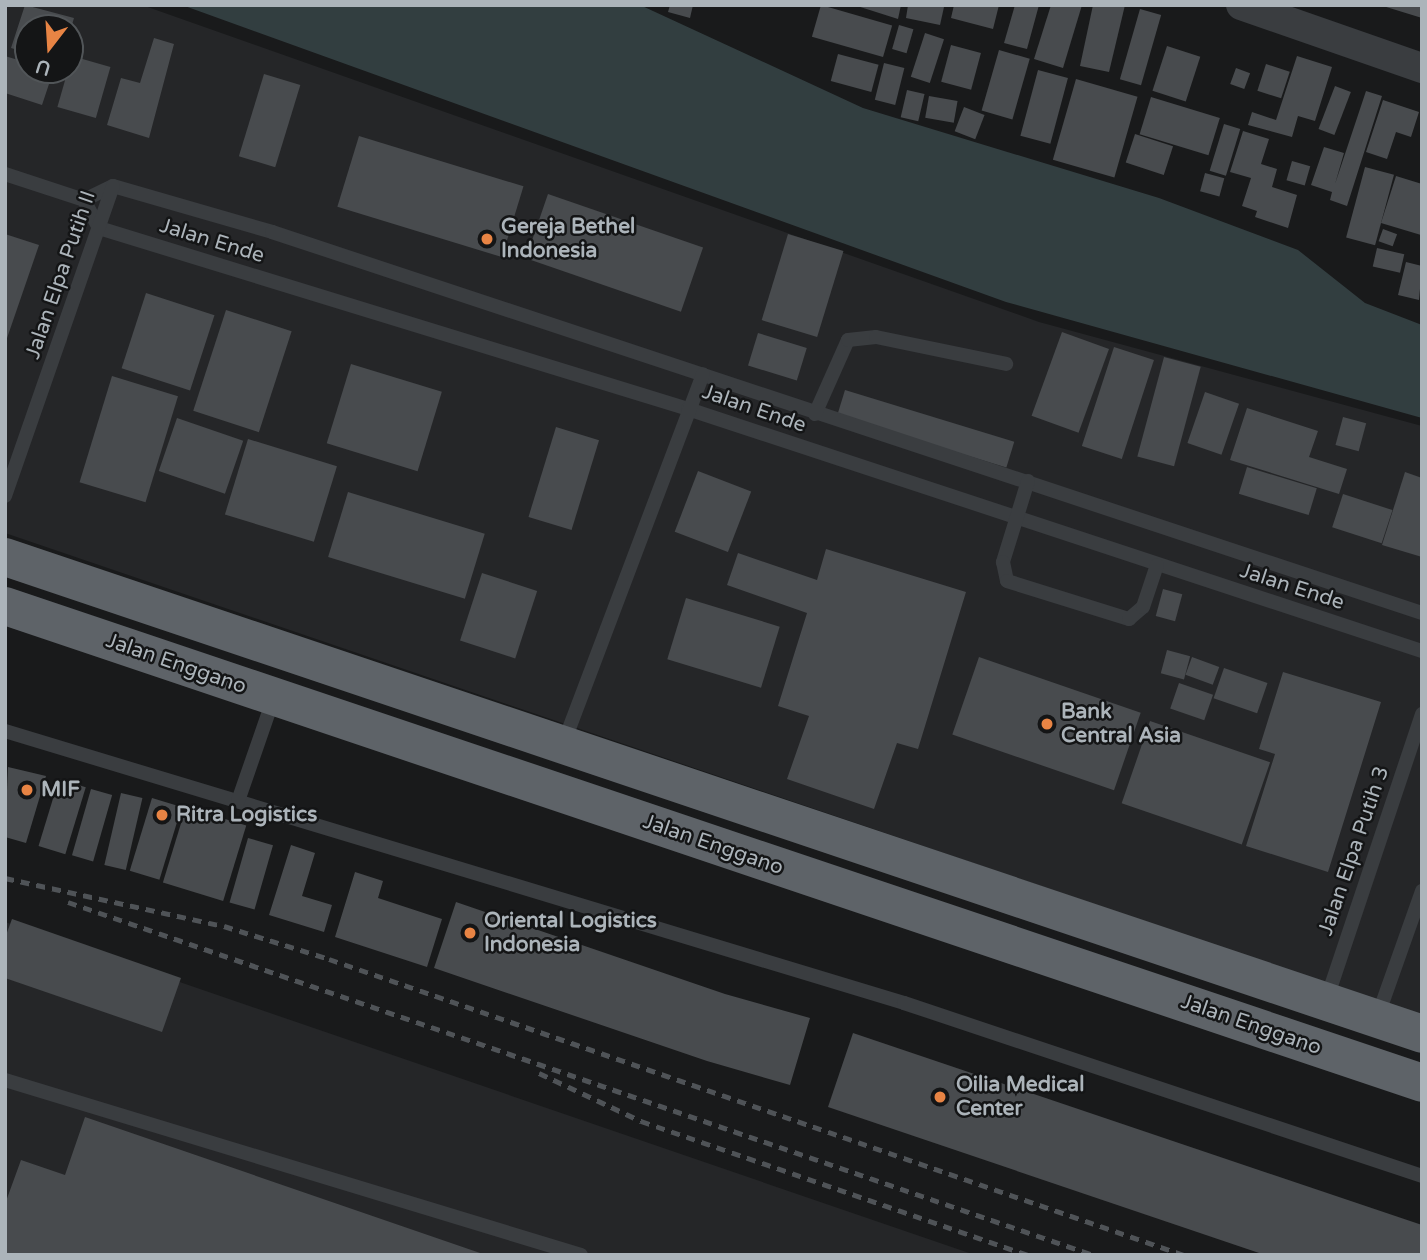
<!DOCTYPE html>
<html>
<head>
<meta charset="utf-8">
<style>
	body { margin:0 }
	#map { position:relative; width:1427px; height:1260px; overflow:hidden; background:#191a1b; font-family:"Varela Round",sans-serif }
	div>[style] { position:absolute }
	.built>* { inset:0; background:#252628 }
	.water>* { inset:0; background:#323e40 }
	.building>* { inset:0; background:#484b4e; transform-origin:0 0 }
	.service>* { height:14px; margin:-7px; padding:0 7px; transform-origin:7px; border-radius:7px; background:#3a3d40 }
	.minor>* { height:30px; margin:-15px; padding:0 15px; transform-origin:15px; border-radius:15px; background:#3a3d40 }
	.trunk>* { height:38px; margin:-19px; padding:0 19px; transform-origin:19px; border-radius:19px; background:#5e6368 }
	.rail>* { height:5px; margin-top:-2.5px; transform-origin:0; background:repeating-linear-gradient(90deg,#4f5357 0 9px,transparent 0 16px) }
	.dots>* { width:19px; height:19px; translate:-50% -50%; box-sizing:border-box; border:4px solid #141516; border-radius:50% }
	span { translate:-50% -50%; white-space:nowrap; text-align:center; line-height:1.15; -webkit-text-stroke:5px #141516; paint-order:stroke }
	.poi-label { font-size:21px; color:#acb4ba; font-weight:700 }
	.left { translate:0 -50%; text-align:left }
	.street-label { font-size:21px; color:#acb4ba }
	.frame { position:absolute; inset:0; border:7px solid #acb4ba; pointer-events:none }
	.north { position:absolute; left:14px; top:14px; width:70px; height:70px; box-sizing:border-box; background:#141516; border:2px solid #515558; border-radius:50%; rotate:197deg; font-size:19px; font-weight:700; line-height:28px; text-align:center; color:#acb4ba }
	.north::after { content:''; display:block; margin:auto; width:24px; height:32px; background:#e88444; clip-path:polygon(50% 0,100% 100%,50% 72%,0 100%) }
</style>
</head>
<body>
<div id="map">
	<div class="built">
		<i style="clip-path:polygon(evenodd,5px 5px,142px 5px,1039px 322px,1422px 426px,1422px 1016px,5px 533px,5px 5px,28px 28px,70px 28px,70px 70px,28px 70px,28px 28px)"></i>
		<i style="clip-path:polygon(5px 922px,975px 1255px,5px 1255px)"></i>
	</div>
	<div class="water">
		<i style="clip-path:polygon(182px 5px,640px 5px,863px 108px,1159px 198px,1298px 250px,1365px 303px,1422px 325px,1422px 418px,1006px 302px)"></i>
	</div>
	<div class="building">
		<i style="clip-path:polygon(25px 5px,74px 18px,71px 28px,28px 28px,28px 53px,11px 48px)"></i>
		<i style="clip-path:polygon(670px 5px,693px 5px,690px 18px,668px 12px)"></i>
		<i style="left:821px;top:5px;width:74px;height:33px;rotate:16deg"></i>
		<i style="clip-path:polygon(854px 5px,901px 5px,898px 19px)"></i>
		<i style="clip-path:polygon(908px 5px,944px 7px,940px 25px,906px 18px)"></i>
		<i style="clip-path:polygon(954px 5px,999px 5px,993px 29px,951px 18px)"></i>
		<i style="clip-path:polygon(1015px 5px,1039px 5px,1027px 49px,1004px 43px)"></i>
		<i style="clip-path:polygon(1051px 5px,1082px 5px,1063px 68px,1034px 59px)"></i>
		<i style="clip-path:polygon(1093px 5px,1125px 5px,1109px 72px,1080px 66px)"></i>
		<i style="clip-path:polygon(1383px 5px,1422px 5px,1422px 18px,1383px 6px)"></i>
		<i style="left:1140px;top:9px;width:22px;height:73px;rotate:16deg"></i>
		<i style="left:899px;top:25px;width:15px;height:25px;rotate:16deg"></i>
		<i style="left:925px;top:33px;width:20px;height:46px;rotate:18deg"></i>
		<i style="clip-path:polygon(154px 38px,174px 44px,149px 138px,107px 125px,121px 78px,140px 83px)"></i>
		<i style="left:951px;top:45px;width:31px;height:38px;rotate:15deg"></i>
		<i style="left:1167px;top:46px;width:35px;height:47px;rotate:18deg"></i>
		<i style="left:999px;top:50px;width:32px;height:63px;rotate:16deg"></i>
		<i style="left:838px;top:54px;width:42px;height:28px;rotate:15deg"></i>
		<i style="clip-path:polygon(5px 56px,28px 63px,28px 70px,53px 72px,42px 105px,5px 93px)"></i>
		<i style="left:72px;top:56px;width:40px;height:53px;rotate:16deg"></i>
		<i style="clip-path:polygon(1297px 56px,1332px 67px,1315px 121px,1298px 116px,1292px 137px,1248px 125px,1252px 112px,1276px 120px)"></i>
		<i style="left:884px;top:63px;width:21px;height:38px;rotate:14deg"></i>
		<i style="left:1266px;top:64px;width:25px;height:28px;rotate:18deg"></i>
		<i style="left:1236px;top:68px;width:15px;height:17px;rotate:20deg"></i>
		<i style="left:1038px;top:70px;width:31px;height:68px;rotate:15deg"></i>
		<i style="left:264px;top:74px;width:38px;height:86px;rotate:17deg"></i>
		<i style="left:1076px;top:79px;width:64px;height:84px;rotate:16deg"></i>
		<i style="left:1335px;top:86px;width:17px;height:46px;rotate:21deg"></i>
		<i style="left:907px;top:90px;width:18px;height:28px;rotate:13deg"></i>
		<i style="clip-path:polygon(1366px 91px,1382px 96px,1347px 206px,1330px 200px,1332px 192px,1311px 185px,1324px 147px,1344px 153px,1335px 184px)"></i>
		<i style="left:929px;top:96px;width:29px;height:22px;rotate:10deg"></i>
		<i style="left:1151px;top:97px;width:72px;height:39px;rotate:17deg"></i>
		<i style="clip-path:polygon(1383px 100px,1419px 112px,1411px 137px,1396px 132px,1387px 159px,1366px 152px)"></i>
		<i style="left:964px;top:107px;width:22px;height:26px;rotate:21deg"></i>
		<i style="left:1224px;top:124px;width:17px;height:49px;rotate:17deg"></i>
		<i style="clip-path:polygon(1243px 131px,1269px 139px,1261px 164px,1277px 169px,1272px 187px,1297px 195px,1288px 228px,1255px 217px,1257px 211px,1242px 206px,1251px 178px,1230px 172px)"></i>
		<i style="left:1135px;top:134px;width:40px;height:30px;rotate:18deg"></i>
		<i style="left:359px;top:136px;width:172px;height:74px;rotate:17deg"></i>
		<i style="left:1292px;top:161px;width:19px;height:20px;rotate:16deg"></i>
		<i style="left:1365px;top:167px;width:30px;height:73px;rotate:15deg"></i>
		<i style="left:1205px;top:173px;width:20px;height:19px;rotate:15deg"></i>
		<i style="clip-path:polygon(1396px 176px,1422px 184px,1421px 235px,1381px 223px)"></i>
		<i style="left:548px;top:194px;width:164px;height:68px;rotate:19deg"></i>
		<i style="left:1383px;top:229px;width:15px;height:13px;rotate:20deg"></i>
		<i style="clip-path:polygon(5px 234px,39px 245px,6px 341px,5px 341px)"></i>
		<i style="left:788px;top:234px;width:58px;height:90px;rotate:17deg"></i>
		<i style="left:1377px;top:248px;width:28px;height:19px;rotate:13deg"></i>
		<i style="clip-path:polygon(1406px 262px,1422px 266px,1419px 300px,1398px 295px)"></i>
		<i style="left:146px;top:293px;width:72px;height:79px;rotate:18deg"></i>
		<i style="left:226px;top:310px;width:69px;height:106px;rotate:18deg"></i>
		<i style="left:1062px;top:332px;width:50px;height:89px;rotate:20deg"></i>
		<i style="left:758px;top:333px;width:51px;height:34px;rotate:17deg"></i>
		<i style="left:1114px;top:347px;width:42px;height:104px;rotate:18deg"></i>
		<i style="left:1164px;top:357px;width:38px;height:103px;rotate:15deg"></i>
		<i style="left:351px;top:364px;width:95px;height:83px;rotate:17deg"></i>
		<i style="left:112px;top:376px;width:69px;height:111px;rotate:17deg"></i>
		<i style="left:845px;top:390px;width:177px;height:27px;rotate:17deg"></i>
		<i style="left:1205px;top:392px;width:36px;height:54px;rotate:19deg"></i>
		<i style="clip-path:polygon(1247px 408px,1318px 431px,1309px 457px,1347px 469px,1339px 494px,1230px 460px)"></i>
		<i style="left:1343px;top:417px;width:24px;height:29px;rotate:15deg"></i>
		<i style="left:177px;top:418px;width:70px;height:56px;rotate:19deg"></i>
		<i style="left:556px;top:427px;width:45px;height:94px;rotate:17deg"></i>
		<i style="left:248px;top:439px;width:93px;height:79px;rotate:17deg"></i>
		<i style="left:1247px;top:467px;width:73px;height:28px;rotate:17deg"></i>
		<i style="left:698px;top:471px;width:57px;height:65px;rotate:21deg"></i>
		<i style="clip-path:polygon(1405px 472px,1422px 478px,1422px 557px,1382px 545px)"></i>
		<i style="left:348px;top:492px;width:143px;height:68px;rotate:17deg"></i>
		<i style="left:1343px;top:494px;width:52px;height:35px;rotate:18deg"></i>
		<i style="clip-path:polygon(826px 549px,966px 592px,918px 749px,897px 743px,874px 809px,787px 779px,809px 716px,778px 706px,807px 613px,727px 585px,738px 553px,817px 580px)"></i>
		<i style="left:482px;top:573px;width:58px;height:71px;rotate:18deg"></i>
		<i style="left:1163px;top:589px;width:20px;height:28px;rotate:15deg"></i>
		<i style="left:686px;top:598px;width:98px;height:64px;rotate:17deg"></i>
		<i style="left:1167px;top:650px;width:24px;height:24px;rotate:15deg"></i>
		<i style="left:979px;top:657px;width:171px;height:82px;rotate:19deg"></i>
		<i style="left:1192px;top:657px;width:29px;height:19px;rotate:20deg"></i>
		<i style="left:1224px;top:668px;width:46px;height:32px;rotate:19deg"></i>
		<i style="clip-path:polygon(1283px 672px,1381px 702px,1328px 872px,1246px 846px,1275px 754px,1259px 749px)"></i>
		<i style="left:1179px;top:683px;width:36px;height:27px;rotate:19deg"></i>
		<i style="left:1150px;top:721px;width:127px;height:87px;rotate:19deg"></i>
		<i style="clip-path:polygon(8px 767px,46px 776px,26px 843px,5px 837px)"></i>
		<i style="left:59px;top:779px;width:28px;height:70px;rotate:17deg"></i>
		<i style="left:91px;top:789px;width:22px;height:69px;rotate:16deg"></i>
		<i style="left:121px;top:793px;width:22px;height:74px;rotate:13deg"></i>
		<i style="left:152px;top:798px;width:31px;height:76px;rotate:17deg"></i>
		<i style="left:186px;top:807px;width:63px;height:79px;rotate:17deg"></i>
		<i style="left:248px;top:838px;width:26px;height:67px;rotate:16deg"></i>
		<i style="clip-path:polygon(291px 845px,315px 853px,302px 896px,332px 905px,324px 932px,269px 915px)"></i>
		<i style="clip-path:polygon(355px 872px,383px 881px,378px 898px,442px 919px,427px 967px,335px 937px)"></i>
		<i style="clip-path:polygon(456px 902px,725px 994px,810px 1018px,790px 1085px,707px 1061px,434px 968px)"></i>
		<i style="clip-path:polygon(12px 919px,181px 978px,162px 1032px,5px 978px,5px 938px)"></i>
		<i style="clip-path:polygon(853px 1033px,1422px 1225px,1422px 1255px,1265px 1255px,828px 1107px)"></i>
		<i style="clip-path:polygon(85px 1117px,483px 1254px,483px 1255px,5px 1255px,5px 1204px,21px 1160px,65px 1175px)"></i>
	</div>
	<div class="service">
		<i style="left:5px;top:174px;width:83px;rotate:18.2deg"></i>
		<i style="left:84px;top:200px;width:32px;rotate:62deg"></i>
		<i style="left:99px;top:228px;width:616px;rotate:17.08deg"></i>
		<i style="left:688px;top:409px;width:773px;rotate:18.25deg"></i>
		<i style="left:84px;top:200px;width:32px;rotate:-26deg"></i>
		<i style="left:113px;top:186px;width:166px;rotate:16.1deg"></i>
		<i style="left:272px;top:232px;width:1211px;rotate:18.33deg"></i>
		<i style="left:815px;top:414px;width:81px;rotate:-66deg"></i>
		<i style="left:848px;top:340px;width:28px;rotate:-6deg"></i>
		<i style="left:876px;top:337px;width:133px;rotate:11.7deg"></i>
		<i style="left:1028px;top:481px;width:85px;rotate:107.2deg"></i>
		<i style="left:1003px;top:562px;width:19px;rotate:78deg"></i>
		<i style="left:1007px;top:581px;width:128px;rotate:17.3deg"></i>
		<i style="left:1129px;top:619px;width:18px;rotate:-41deg"></i>
		<i style="left:1143px;top:607px;width:44px;rotate:-71.6deg"></i>
		<i style="left:5px;top:496px;width:328px;rotate:-70.8deg"></i>
		<i style="left:5px;top:731px;width:939px;rotate:16.83deg"></i>
		<i style="left:904px;top:1003px;width:546px;rotate:18.47deg"></i>
		<i style="left:564px;top:742px;width:393px;rotate:-69.3deg"></i>
		<i style="left:238px;top:801px;width:110px;rotate:-70.9deg"></i>
		<i style="left:1326px;top:1001px;width:303px;rotate:-71.5deg"></i>
		<i style="left:1377px;top:1018px;width:135px;rotate:-70.5deg"></i>
		<i style="left:5px;top:1080px;width:602px;rotate:16.9deg"></i>
	</div>
	<div class="minor">
		<i style="left:1241px;top:5px;width:192px;rotate:19.2deg"></i>
	</div>
	<div class="trunk">
		<i style="left:5px;top:557px;width:1495px;rotate:18.6deg"></i>
		<i style="left:5px;top:606px;width:1495px;rotate:18.6deg"></i>
	</div>
	<div class="rail">
		<i style="left:5px;top:878px;width:224px;rotate:12.4deg"></i>
		<i style="left:224px;top:926px;width:110px;rotate:17.4deg"></i>
		<i style="left:329px;top:959px;width:905px;rotate:19.1deg"></i>
		<i style="left:68px;top:902px;width:1084px;rotate:19deg"></i>
		<i style="left:539px;top:1073px;width:113px;rotate:25.2deg"></i>
		<i style="left:641px;top:1121px;width:410px;rotate:19.1deg"></i>
	</div>
	<div class="dots">
		<i style="left:487px;top:239px;background:#e88444"></i>
		<i style="left:1047px;top:724px;background:#e88444"></i>
		<i style="left:27px;top:790px;background:#e88444"></i>
		<i style="left:162px;top:815px;background:#e88444"></i>
		<i style="left:470px;top:933px;background:#e88444"></i>
		<i style="left:940px;top:1097px;background:#e88444"></i>
	</div>
	<div class="poi-label">
		<span class="left" style="left:501px;top:239px">Gereja Bethel<br>Indonesia</span>
		<span class="left" style="left:1061px;top:724px">Bank<br>Central Asia</span>
		<span class="left" style="left:41px;top:790px">MIF</span>
		<span class="left" style="left:176px;top:815px">Ritra Logistics</span>
		<span class="left" style="left:484px;top:933px">Oriental Logistics<br>Indonesia</span>
		<span class="left" style="left:956px;top:1097px">Oilia Medical<br>Center</span>
	</div>
	<div class="street-label">
		<span style="left:212px;top:241px;rotate:17deg">Jalan Ende</span>
		<span style="left:61px;top:275px;rotate:-71deg">Jalan Elpa Putih II</span>
		<span style="left:754px;top:409px;rotate:19deg">Jalan Ende</span>
		<span style="left:1292px;top:587px;rotate:18deg">Jalan Ende</span>
		<span style="left:176px;top:664px;rotate:19deg">Jalan Enggano</span>
		<span style="left:713px;top:845px;rotate:19deg">Jalan Enggano</span>
		<span style="left:1354px;top:851px;rotate:-71deg">Jalan Elpa Putih 3</span>
		<span style="left:1251px;top:1025px;rotate:19deg">Jalan Enggano</span>
	</div>
	<div class="frame"></div>
	<div class="north">U</div>
</div>
</body>
</html>
